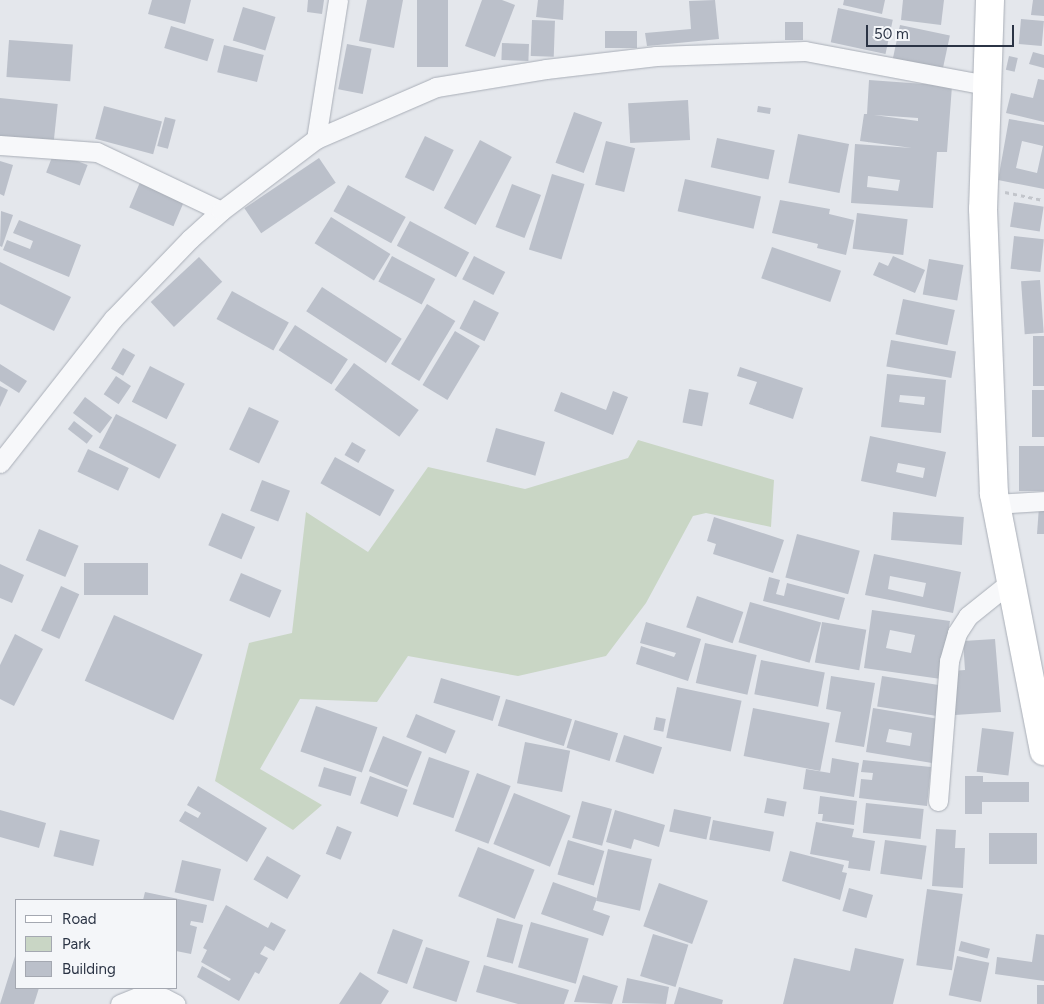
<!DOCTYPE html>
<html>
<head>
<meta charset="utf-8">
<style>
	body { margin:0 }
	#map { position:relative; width:1044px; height:1004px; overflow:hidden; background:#e4e7ec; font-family:Figtree,sans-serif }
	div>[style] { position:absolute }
	.green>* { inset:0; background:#c9d6c5 }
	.building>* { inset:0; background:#bbc0ca; transform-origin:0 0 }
	.path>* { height:3px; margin-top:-1.5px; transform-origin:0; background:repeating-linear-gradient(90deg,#c2c5cb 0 4px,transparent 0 8px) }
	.roads { filter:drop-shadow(0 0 1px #a9aeb7) drop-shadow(0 0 1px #a9aeb7) }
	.street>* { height:19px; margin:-9.5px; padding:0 9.5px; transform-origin:9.5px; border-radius:9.5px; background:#f7f8fa }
	.primary>* { height:28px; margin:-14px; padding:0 14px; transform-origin:14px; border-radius:14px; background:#fff }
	span { translate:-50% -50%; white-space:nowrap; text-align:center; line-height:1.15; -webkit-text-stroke:4px #f4f6f9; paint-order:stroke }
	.legend { position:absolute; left:15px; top:899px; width:162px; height:90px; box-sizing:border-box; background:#f4f6f9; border:1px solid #a4a8b1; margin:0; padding:6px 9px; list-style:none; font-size:15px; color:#2b3445 }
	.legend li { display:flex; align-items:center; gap:10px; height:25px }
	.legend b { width:25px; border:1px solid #a4a8b1 }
	.scale { position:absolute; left:866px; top:25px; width:148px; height:22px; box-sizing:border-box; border:2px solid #2b3445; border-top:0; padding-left:6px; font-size:15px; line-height:18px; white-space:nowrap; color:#2b3445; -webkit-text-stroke:4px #f4f6f9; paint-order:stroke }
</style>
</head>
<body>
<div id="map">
	<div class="green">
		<i style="clip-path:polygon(638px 440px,774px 480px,771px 527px,706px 513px,693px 516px,646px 603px,606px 656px,518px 676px,408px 656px,377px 702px,300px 699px,260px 769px,322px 805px,293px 830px,215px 781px,249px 643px,292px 633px,306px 512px,368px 552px,428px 467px,525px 489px,628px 458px)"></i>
	</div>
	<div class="building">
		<i style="clip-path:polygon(152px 0,191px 0,185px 24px,148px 14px)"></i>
		<i style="clip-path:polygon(308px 0,324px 0,322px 14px,307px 12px)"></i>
		<i style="clip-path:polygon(367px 0,403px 0,394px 48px,359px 41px)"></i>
		<i style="left:417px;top:0;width:31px;height:67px"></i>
		<i style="clip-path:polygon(482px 0,502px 0,515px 5px,495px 57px,465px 46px)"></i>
		<i style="clip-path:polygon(538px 0,564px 0,563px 20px,536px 17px)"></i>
		<i style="clip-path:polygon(715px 0,719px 39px,647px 46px,645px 33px,691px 29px,689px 1px)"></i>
		<i style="clip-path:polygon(844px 0,885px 0,882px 14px,843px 5px)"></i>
		<i style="clip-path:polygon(903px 0,944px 0,941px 25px,901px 20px)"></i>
		<i style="clip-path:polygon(1033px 0,1044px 0,1044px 16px,1031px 15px)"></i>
		<i style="left:243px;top:7px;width:34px;height:35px;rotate:17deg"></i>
		<i style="left:838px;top:8px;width:56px;height:35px;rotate:12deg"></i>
		<i style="left:1021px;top:19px;width:23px;height:25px;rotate:5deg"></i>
		<i style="left:532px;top:20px;width:23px;height:36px;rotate:2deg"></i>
		<i style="left:785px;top:22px;width:18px;height:18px"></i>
		<i style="left:900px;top:25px;width:51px;height:34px;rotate:12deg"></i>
		<i style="left:171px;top:26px;width:45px;height:23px;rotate:17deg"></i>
		<i style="left:605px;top:31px;width:32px;height:17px"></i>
		<i style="left:9px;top:40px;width:64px;height:37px;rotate:4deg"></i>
		<i style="left:502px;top:43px;width:27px;height:17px;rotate:2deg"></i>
		<i style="left:347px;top:44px;width:25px;height:46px;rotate:11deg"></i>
		<i style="left:224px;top:45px;width:41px;height:28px;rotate:14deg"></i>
		<i style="clip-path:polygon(1033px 52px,1044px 55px,1044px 68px,1029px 64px)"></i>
		<i style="left:1009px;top:56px;width:9px;height:14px;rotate:13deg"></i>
		<i style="clip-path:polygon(1038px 79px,1044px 80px,1044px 122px,1006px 113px,1011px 93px,1033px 98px)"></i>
		<i style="clip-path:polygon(evenodd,869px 80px,952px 86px,947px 152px,937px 152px,933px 208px,851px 203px,855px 144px,912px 148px,860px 141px,864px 114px,867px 114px,869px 80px,874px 115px,918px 118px,918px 121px,874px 115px,869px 80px,868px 176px,900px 180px,898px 191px,867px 187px,868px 176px)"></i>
		<i style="left:0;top:98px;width:58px;height:39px;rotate:6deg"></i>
		<i style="left:688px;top:100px;width:40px;height:60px;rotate:87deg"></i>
		<i style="left:104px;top:106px;width:60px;height:34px;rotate:15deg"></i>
		<i style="left:758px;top:106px;width:13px;height:6px;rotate:9deg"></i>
		<i style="left:574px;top:112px;width:30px;height:54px;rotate:20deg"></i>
		<i style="left:165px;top:117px;width:11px;height:30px;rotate:15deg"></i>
		<i style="clip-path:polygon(evenodd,1009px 119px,1044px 125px,1044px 189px,998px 180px,1009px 119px,1022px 141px,1043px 146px,1037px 173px,1016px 168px,1022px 141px)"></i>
		<i style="left:798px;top:134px;width:52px;height:50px;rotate:11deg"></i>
		<i style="left:425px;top:136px;width:32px;height:46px;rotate:26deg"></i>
		<i style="left:717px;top:138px;width:59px;height:30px;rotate:12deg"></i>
		<i style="left:480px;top:140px;width:36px;height:77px;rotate:28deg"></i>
		<i style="left:606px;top:141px;width:30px;height:45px;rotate:14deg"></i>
		<i style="left:54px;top:152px;width:36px;height:22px;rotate:21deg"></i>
		<i style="left:319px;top:158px;width:30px;height:90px;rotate:56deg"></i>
		<i style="clip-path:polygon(0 161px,13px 165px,4px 196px,0 194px)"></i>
		<i style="left:552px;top:174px;width:34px;height:79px;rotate:17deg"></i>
		<i style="left:685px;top:179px;width:78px;height:33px;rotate:13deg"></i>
		<i style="left:141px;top:180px;width:48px;height:30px;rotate:23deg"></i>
		<i style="left:512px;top:184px;width:31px;height:46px;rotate:21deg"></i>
		<i style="left:348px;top:185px;width:66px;height:30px;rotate:29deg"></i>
		<i style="clip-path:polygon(780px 200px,830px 209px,829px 214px,854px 220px,846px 255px,817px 248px,818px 244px,772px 233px)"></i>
		<i style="left:1014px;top:202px;width:30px;height:25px;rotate:9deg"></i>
		<i style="clip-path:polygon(1px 211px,13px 215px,2px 247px,0 246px)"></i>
		<i style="left:857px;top:213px;width:51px;height:36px;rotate:7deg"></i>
		<i style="left:331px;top:217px;width:70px;height:31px;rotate:32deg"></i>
		<i style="clip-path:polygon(19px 220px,81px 245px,69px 277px,3px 250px,7px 240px,30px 249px,33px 241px,13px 233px)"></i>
		<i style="left:410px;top:221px;width:67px;height:28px;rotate:28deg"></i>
		<i style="left:1014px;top:236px;width:30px;height:33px;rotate:6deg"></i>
		<i style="left:772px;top:247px;width:73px;height:33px;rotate:19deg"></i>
		<i style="left:392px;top:256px;width:49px;height:29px;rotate:28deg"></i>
		<i style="left:474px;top:256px;width:35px;height:26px;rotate:27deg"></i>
		<i style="clip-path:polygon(893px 256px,925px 270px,915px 293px,873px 275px,879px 262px,888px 266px)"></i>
		<i style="left:199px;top:257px;width:34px;height:66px;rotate:47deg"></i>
		<i style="left:929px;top:259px;width:35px;height:36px;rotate:10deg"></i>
		<i style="clip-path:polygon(0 262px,71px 297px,54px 331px,0 304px)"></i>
		<i style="left:1040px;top:280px;width:53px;height:19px;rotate:86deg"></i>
		<i style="left:322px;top:287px;width:95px;height:29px;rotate:33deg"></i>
		<i style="left:232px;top:291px;width:65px;height:32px;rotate:29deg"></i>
		<i style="left:903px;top:299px;width:53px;height:36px;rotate:12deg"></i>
		<i style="left:474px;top:300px;width:28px;height:32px;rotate:27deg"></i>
		<i style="left:427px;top:304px;width:33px;height:70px;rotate:31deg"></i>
		<i style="left:295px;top:325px;width:63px;height:30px;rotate:33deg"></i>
		<i style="left:455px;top:331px;width:29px;height:63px;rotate:31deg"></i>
		<i style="left:1033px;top:336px;width:11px;height:50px"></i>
		<i style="left:891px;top:340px;width:66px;height:27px;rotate:10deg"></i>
		<i style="left:123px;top:348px;width:14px;height:24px;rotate:30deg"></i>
		<i style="left:354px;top:363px;width:80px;height:33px;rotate:36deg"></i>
		<i style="clip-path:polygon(0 364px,27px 381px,19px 393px,0 381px)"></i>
		<i style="left:150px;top:366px;width:39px;height:40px;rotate:27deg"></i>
		<i style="clip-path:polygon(740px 367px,803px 388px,793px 419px,749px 404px,757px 382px,737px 376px)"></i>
		<i style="clip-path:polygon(evenodd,887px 374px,946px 380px,941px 433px,881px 427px,887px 374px,900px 395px,925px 397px,924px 405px,899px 402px,900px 395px)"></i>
		<i style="left:116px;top:376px;width:18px;height:22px;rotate:34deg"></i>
		<i style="clip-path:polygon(0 386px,8px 390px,0 407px)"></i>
		<i style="left:689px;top:389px;width:20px;height:34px;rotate:11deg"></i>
		<i style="left:1032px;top:390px;width:12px;height:47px"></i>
		<i style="clip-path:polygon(613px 391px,628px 397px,613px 435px,554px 411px,561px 392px,606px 410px)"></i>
		<i style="left:85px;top:397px;width:34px;height:20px;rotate:37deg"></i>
		<i style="left:249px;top:407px;width:33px;height:47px;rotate:25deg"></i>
		<i style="left:116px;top:414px;width:68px;height:38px;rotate:27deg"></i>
		<i style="left:74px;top:421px;width:24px;height:10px;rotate:38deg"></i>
		<i style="left:496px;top:428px;width:51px;height:35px;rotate:16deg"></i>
		<i style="clip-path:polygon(evenodd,870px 436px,946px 452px,936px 497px,861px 481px,870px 436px,898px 463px,925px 468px,923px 478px,896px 472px,898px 463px)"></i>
		<i style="left:352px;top:442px;width:16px;height:15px;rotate:30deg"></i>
		<i style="left:1019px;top:446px;width:25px;height:45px"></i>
		<i style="left:88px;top:449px;width:45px;height:25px;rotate:25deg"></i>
		<i style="left:335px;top:457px;width:68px;height:30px;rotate:29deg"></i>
		<i style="left:262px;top:480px;width:30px;height:33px;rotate:21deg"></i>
		<i style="clip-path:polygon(1039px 507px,1044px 507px,1044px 534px,1037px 534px)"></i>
		<i style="left:893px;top:512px;width:71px;height:28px;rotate:4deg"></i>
		<i style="left:222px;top:513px;width:36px;height:35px;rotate:23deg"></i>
		<i style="clip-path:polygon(714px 517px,784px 540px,773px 573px,713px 554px,716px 544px,707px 541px)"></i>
		<i style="left:39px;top:529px;width:43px;height:34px;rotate:23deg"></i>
		<i style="left:797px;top:534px;width:65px;height:45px;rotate:15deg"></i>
		<i style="clip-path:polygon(evenodd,874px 554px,961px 572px,953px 613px,865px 595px,874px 554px,890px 576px,926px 583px,923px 597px,888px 589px,890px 576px)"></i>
		<i style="left:148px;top:563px;width:32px;height:64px;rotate:90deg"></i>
		<i style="clip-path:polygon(0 564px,24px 575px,12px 603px,0 598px)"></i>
		<i style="left:241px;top:573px;width:44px;height:30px;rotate:23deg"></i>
		<i style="clip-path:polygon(769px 577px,780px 580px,776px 594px,784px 596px,787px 583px,845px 598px,839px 620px,763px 601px)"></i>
		<i style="left:61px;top:586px;width:20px;height:49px;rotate:24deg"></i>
		<i style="left:697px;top:596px;width:49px;height:33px;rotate:19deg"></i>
		<i style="left:750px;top:602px;width:74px;height:42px;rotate:16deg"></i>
		<i style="clip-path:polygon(evenodd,872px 610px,950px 621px,941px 679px,864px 668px,872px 610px,890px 630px,915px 635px,911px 653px,886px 648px,890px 630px)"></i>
		<i style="left:114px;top:615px;width:97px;height:72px;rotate:24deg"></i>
		<i style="clip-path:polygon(646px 622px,701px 639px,688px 681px,636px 664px,641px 646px,674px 657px,676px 653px,640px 643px)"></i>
		<i style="left:822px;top:622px;width:45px;height:41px;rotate:10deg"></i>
		<i style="clip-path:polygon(15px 634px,43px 649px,14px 706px,0 699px,0 665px)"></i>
		<i style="clip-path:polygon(995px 639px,1001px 712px,955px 715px,952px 671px,965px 670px,963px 641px)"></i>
		<i style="left:705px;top:643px;width:53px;height:41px;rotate:13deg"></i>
		<i style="left:761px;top:660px;width:65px;height:35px;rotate:11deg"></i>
		<i style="clip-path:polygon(831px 676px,875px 683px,864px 747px,835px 742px,841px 712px,826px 709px)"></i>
		<i style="left:882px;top:676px;width:62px;height:31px;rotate:9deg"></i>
		<i style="left:441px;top:678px;width:62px;height:26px;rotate:17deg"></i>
		<i style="left:677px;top:687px;width:66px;height:52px;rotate:12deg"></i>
		<i style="left:506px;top:699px;width:69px;height:28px;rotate:17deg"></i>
		<i style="left:316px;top:706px;width:65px;height:48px;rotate:19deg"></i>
		<i style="left:753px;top:708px;width:78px;height:49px;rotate:11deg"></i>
		<i style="clip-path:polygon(evenodd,873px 708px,939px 719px,932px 763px,866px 752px,873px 708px,889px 729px,912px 733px,910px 746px,886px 742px,889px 729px)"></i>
		<i style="left:416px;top:714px;width:43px;height:25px;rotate:23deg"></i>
		<i style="left:656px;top:717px;width:10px;height:13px;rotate:11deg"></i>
		<i style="left:575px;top:720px;width:45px;height:29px;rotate:17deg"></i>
		<i style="left:982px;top:728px;width:32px;height:44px;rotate:7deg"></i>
		<i style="left:624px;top:735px;width:40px;height:28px;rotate:18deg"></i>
		<i style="left:383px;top:736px;width:42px;height:38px;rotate:22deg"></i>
		<i style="left:525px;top:742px;width:46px;height:42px;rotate:11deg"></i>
		<i style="left:429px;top:757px;width:43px;height:50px;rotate:19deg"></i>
		<i style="clip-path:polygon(832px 758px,859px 763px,854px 797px,803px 789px,806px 769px,830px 773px)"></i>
		<i style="clip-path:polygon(863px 760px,931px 767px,927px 806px,859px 798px,861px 779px,872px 780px,873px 773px,861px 772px)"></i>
		<i style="left:324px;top:767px;width:34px;height:20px;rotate:17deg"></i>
		<i style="left:477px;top:773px;width:36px;height:62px;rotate:21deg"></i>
		<i style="left:370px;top:776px;width:40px;height:29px;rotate:20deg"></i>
		<i style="clip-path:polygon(965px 776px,983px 776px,983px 782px,1029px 782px,1029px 802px,982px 802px,982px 814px,965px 814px)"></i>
		<i style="clip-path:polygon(198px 786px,267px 828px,247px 862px,179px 821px,185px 811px,198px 818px,201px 813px,187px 805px)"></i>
		<i style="left:514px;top:793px;width:61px;height:55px;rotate:22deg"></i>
		<i style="clip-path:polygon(820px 796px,857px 801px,854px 825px,822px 821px,823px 814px,818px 814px)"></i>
		<i style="left:767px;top:798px;width:20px;height:15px;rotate:11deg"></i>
		<i style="left:582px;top:801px;width:31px;height:38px;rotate:15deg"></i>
		<i style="left:866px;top:803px;width:58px;height:30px;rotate:6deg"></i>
		<i style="left:674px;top:809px;width:38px;height:23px;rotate:12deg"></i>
		<i style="clip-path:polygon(0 810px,46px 823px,39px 848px,0 837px)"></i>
		<i style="clip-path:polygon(615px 810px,665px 825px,659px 847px,634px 839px,631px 849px,606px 842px)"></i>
		<i style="left:713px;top:820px;width:62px;height:20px;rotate:11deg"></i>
		<i style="clip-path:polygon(816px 822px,854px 829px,852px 837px,875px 841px,870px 871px,848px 868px,849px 861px,810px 854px)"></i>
		<i style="left:337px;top:826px;width:16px;height:30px;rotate:22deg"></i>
		<i style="clip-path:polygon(936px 829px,956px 830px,955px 848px,965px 848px,963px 888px,932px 886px)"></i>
		<i style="left:60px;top:830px;width:41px;height:27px;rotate:14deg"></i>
		<i style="left:1037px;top:833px;width:31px;height:48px;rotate:90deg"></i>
		<i style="left:568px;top:840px;width:38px;height:36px;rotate:17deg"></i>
		<i style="left:885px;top:840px;width:42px;height:34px;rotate:8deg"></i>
		<i style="left:478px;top:847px;width:61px;height:53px;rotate:22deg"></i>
		<i style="left:608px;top:849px;width:45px;height:53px;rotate:13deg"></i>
		<i style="clip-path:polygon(790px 851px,844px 865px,842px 872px,847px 873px,840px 900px,782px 881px)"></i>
		<i style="left:267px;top:856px;width:39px;height:27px;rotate:30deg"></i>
		<i style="left:182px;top:860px;width:40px;height:33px;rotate:13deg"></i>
		<i style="clip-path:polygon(553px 882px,597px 898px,593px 910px,610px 916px,603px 936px,541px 914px)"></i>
		<i style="left:659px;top:883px;width:52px;height:46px;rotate:20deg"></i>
		<i style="left:849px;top:888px;width:25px;height:24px;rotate:16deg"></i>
		<i style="left:927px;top:889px;width:36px;height:77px;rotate:8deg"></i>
		<i style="clip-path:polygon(145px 892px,207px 905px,203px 923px,191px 921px,190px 925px,197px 927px,191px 954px,176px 951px,176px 900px,143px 900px)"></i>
		<i style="clip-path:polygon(226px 905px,268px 928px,271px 922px,286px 930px,274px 951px,265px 946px,260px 954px,268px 958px,259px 974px,255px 972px,239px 1001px,197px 977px,202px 966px,229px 981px,231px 979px,201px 962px,207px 950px,203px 948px)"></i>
		<i style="left:497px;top:918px;width:27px;height:40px;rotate:15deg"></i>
		<i style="left:531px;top:922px;width:60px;height:47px;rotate:16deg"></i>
		<i style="left:393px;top:929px;width:32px;height:47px;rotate:20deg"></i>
		<i style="left:653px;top:934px;width:37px;height:44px;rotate:17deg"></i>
		<i style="clip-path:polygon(1036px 934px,1044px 935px,1044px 981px,995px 974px,997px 957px,1032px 962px)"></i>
		<i style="left:961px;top:941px;width:30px;height:10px;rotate:15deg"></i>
		<i style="left:426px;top:947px;width:46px;height:43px;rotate:18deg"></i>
		<i style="clip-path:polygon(855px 948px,904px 959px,893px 1004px,783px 1004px,794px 958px,850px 971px)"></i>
		<i style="clip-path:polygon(16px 953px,16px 988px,39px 988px,34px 1004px,0 1004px)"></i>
		<i style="left:957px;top:956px;width:33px;height:40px;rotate:12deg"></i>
		<i style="clip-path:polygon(484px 965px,569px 990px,564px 1004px,518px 1004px,476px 992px)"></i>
		<i style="clip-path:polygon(360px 972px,389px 991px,381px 1004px,339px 1004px)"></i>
		<i style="clip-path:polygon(583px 975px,618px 986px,612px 1004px,574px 1002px)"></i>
		<i style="clip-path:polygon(627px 978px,669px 987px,666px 1004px,622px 1003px)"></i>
		<i style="left:1037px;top:985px;width:7px;height:19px"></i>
		<i style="clip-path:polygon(679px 987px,723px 1000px,722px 1004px,674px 1004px)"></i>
	</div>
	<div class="path">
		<i style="left:1005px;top:192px;width:40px;rotate:12deg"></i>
	</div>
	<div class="roads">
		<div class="street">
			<i style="left:316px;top:139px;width:141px;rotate:-81deg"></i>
			<i style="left:0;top:145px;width:97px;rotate:4.1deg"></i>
			<i style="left:97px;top:152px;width:137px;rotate:25.4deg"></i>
			<i style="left:0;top:463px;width:183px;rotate:-51.9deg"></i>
			<i style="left:113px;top:319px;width:111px;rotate:-46.1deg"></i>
			<i style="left:190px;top:239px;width:42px;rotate:-42.1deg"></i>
			<i style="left:221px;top:211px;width:119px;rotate:-37.2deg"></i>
			<i style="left:316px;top:139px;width:131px;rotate:-23.4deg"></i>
			<i style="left:436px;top:87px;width:111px;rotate:-9.3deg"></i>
			<i style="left:546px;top:69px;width:111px;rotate:-6.7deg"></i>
			<i style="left:656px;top:56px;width:149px;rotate:-1.9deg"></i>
			<i style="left:805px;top:51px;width:184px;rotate:10.6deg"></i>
			<i style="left:996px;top:504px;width:48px;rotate:-3.6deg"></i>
			<i style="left:938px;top:801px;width:140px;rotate:-85.5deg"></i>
			<i style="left:949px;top:661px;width:29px;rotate:-74deg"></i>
			<i style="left:957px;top:633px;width:20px;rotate:-57deg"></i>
			<i style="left:968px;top:616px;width:53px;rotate:-38.8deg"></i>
			<i style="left:120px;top:1004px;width:22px;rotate:-22deg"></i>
			<i style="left:140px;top:996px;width:24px;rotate:5deg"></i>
			<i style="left:164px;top:998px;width:13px;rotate:27deg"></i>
		</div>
		<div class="primary">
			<i style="left:990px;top:0;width:209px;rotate:91.9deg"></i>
			<i style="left:983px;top:209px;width:285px;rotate:87.8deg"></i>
			<i style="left:994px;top:494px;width:262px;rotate:79deg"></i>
		</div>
	</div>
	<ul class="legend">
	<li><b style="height:6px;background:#fff"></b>Road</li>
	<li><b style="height:14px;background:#c9d6c5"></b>Park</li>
	<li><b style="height:14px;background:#bbc0ca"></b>Building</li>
	</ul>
	<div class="scale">50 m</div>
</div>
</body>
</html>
